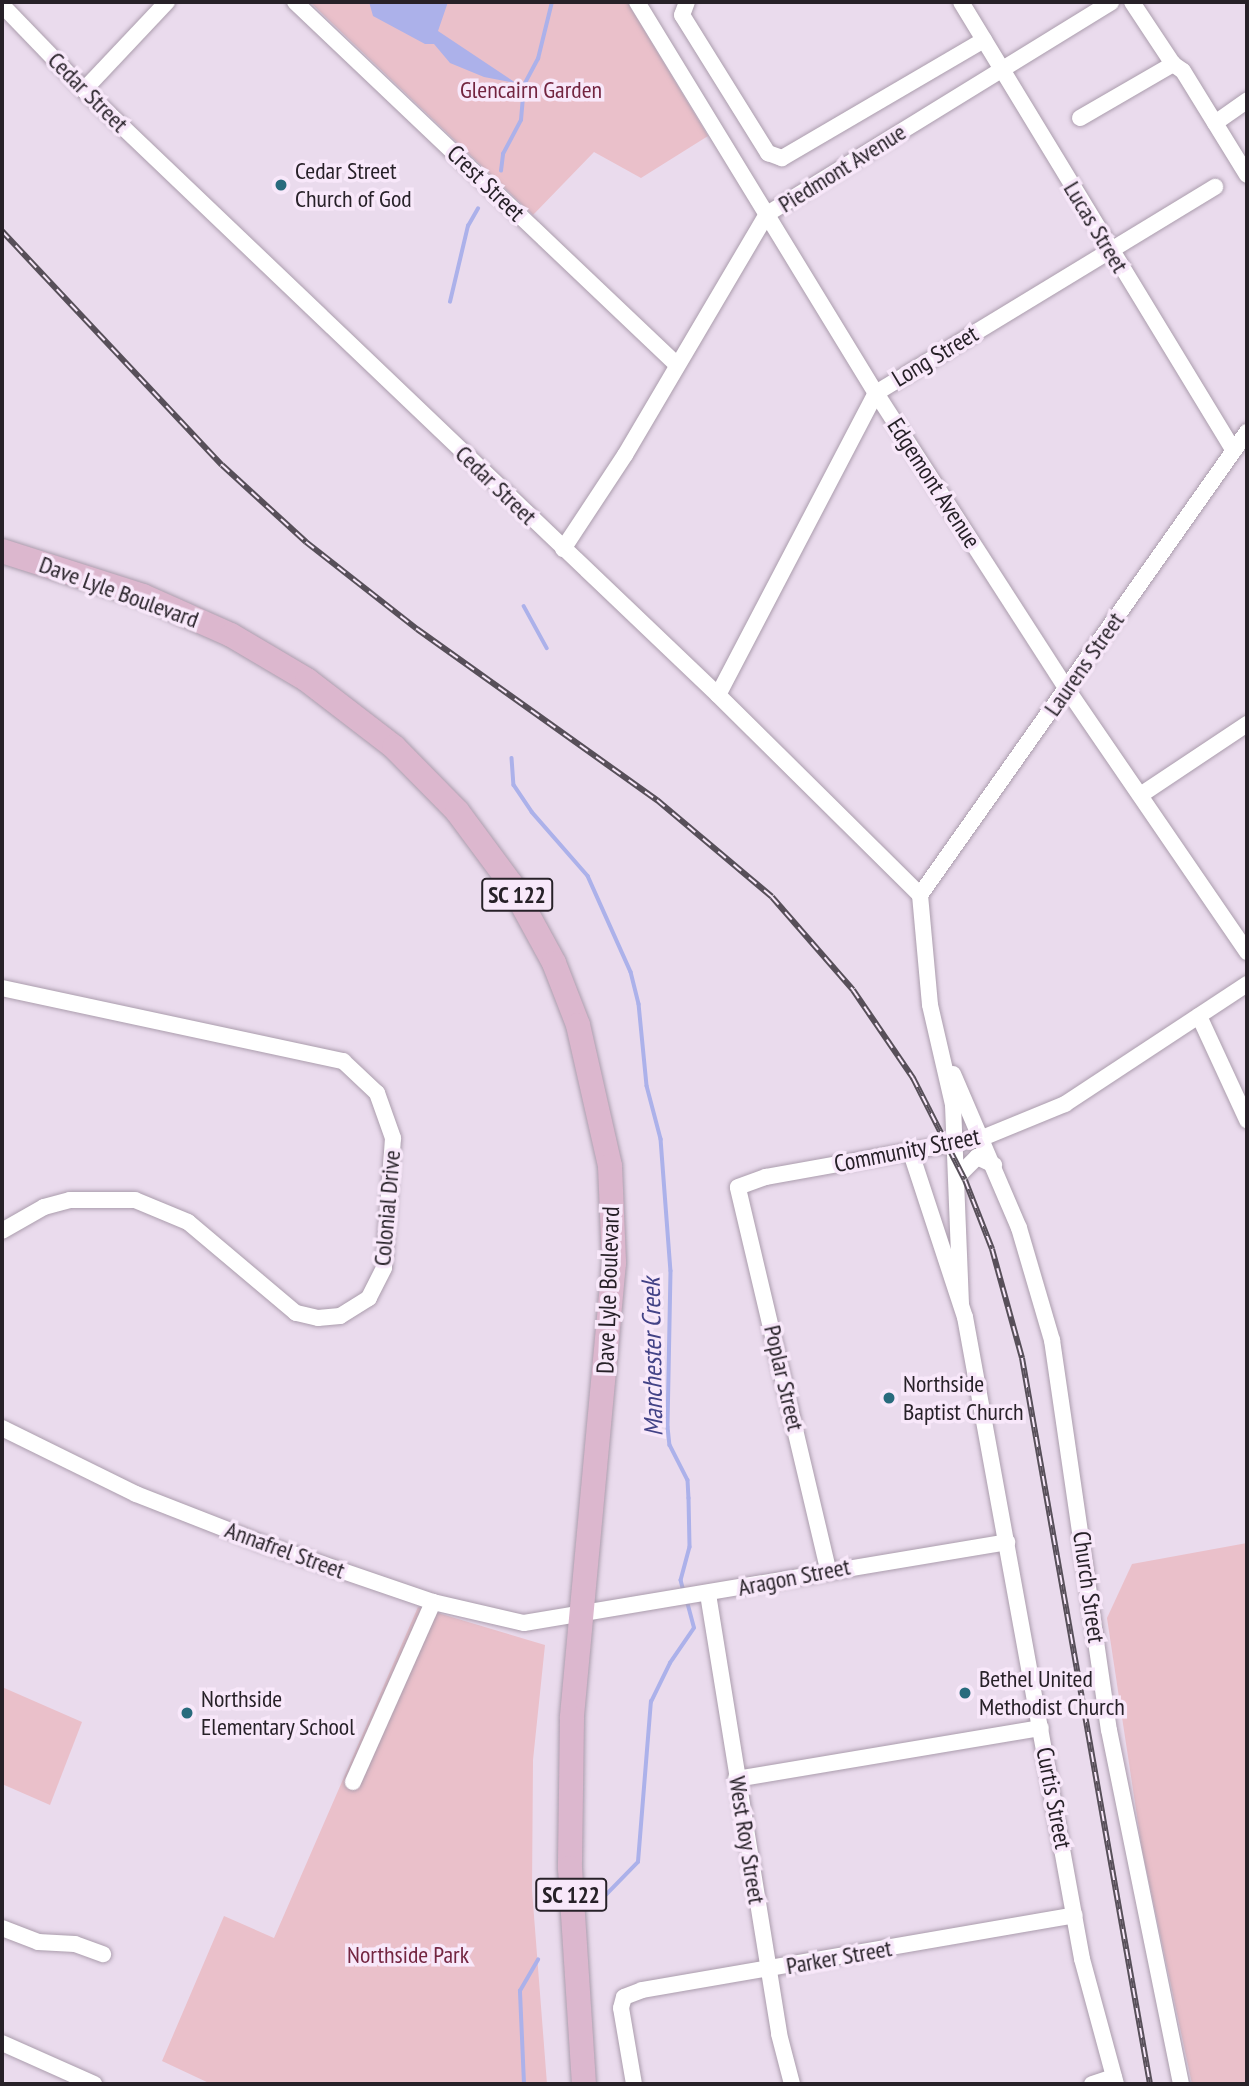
<!DOCTYPE html>
<html>
<head>
<meta charset="utf-8">
<style>
	body { margin:0 }
	#map { position:relative; width:1249px; height:2086px; overflow:hidden; background:#eadbed; font-family:"PT Sans Narrow",sans-serif }
	div>[style] { position:absolute }
	.green>* { inset:0; background:#eac0ca }
	.water>* { inset:0; background:#acb1ea }
	.stream>* { height:3.5px; margin:-1.75px; padding:0 1.75px; transform-origin:1.75px; border-radius:1.75px; background:#acb1ea }
	.roads { filter:drop-shadow(0 0 2px #ab9dad) drop-shadow(0 0 2px #ab9dad) }
	.minor>* { height:16px; margin:-8px; padding:0 8px; transform-origin:8px; border-radius:8px; background:#fff }
	.primary>* { height:24px; margin:-12px; padding:0 12px; transform-origin:12px; border-radius:12px; background:#dcb7ce }
	.rail>* { height:6px; margin-top:-3px; transform-origin:0; background:repeating-linear-gradient(90deg,#f8e8fa 0 10px,#574f59 0 20px); box-sizing:border-box; border-block:2px solid #574f59 }
	.dots>* { width:19px; height:19px; translate:-50% -50%; box-sizing:border-box; border:4px solid #f8e8fa; border-radius:50% }
	span { translate:-50% -50%; white-space:nowrap; text-align:center; line-height:1.15; -webkit-text-stroke:7px #f8e8fa; paint-order:stroke }
	.shield-label span { padding:2px 5px; background:#f8e8fa; border:2px solid; border-radius:5px; -webkit-text-stroke-width:0 }
	.shield-label { font-size:23px; color:#272128; font-weight:700 }
	.park-label { font-size:24px; color:#732540 }
	.street-label { font-size:24px; color:#272128 }
	.poi-label { font-size:24px; color:#272128 }
	.left { translate:0 -50%; text-align:left }
	.water-label { font-size:26px; color:#424286; font-style:italic }
	.frame { position:absolute; inset:0; border:4px solid #272128; pointer-events:none }
</style>
</head>
<body>
<div id="map">
	<div class="green">
		<i style="clip-path:polygon(310px 2px,627px 2px,708px 136px,641px 178px,594px 152px,533px 215px)"></i>
		<i style="clip-path:polygon(1247px 1543px,1247px 2084px,1192px 2084px,1142px 1849px,1107px 1618px,1132px 1564px)"></i>
		<i style="clip-path:polygon(418px 1607px,545px 1645px,533px 1760px,532px 1890px,547px 2084px,211px 2084px,162px 2061px,224px 1916px,274px 1938px)"></i>
		<i style="clip-path:polygon(2px 1687px,82px 1722px,50px 1805px,2px 1784px)"></i>
	</div>
	<div class="water">
		<i style="clip-path:polygon(369px 2px,448px 2px,438px 31px,516px 83px,484px 77px,450px 63px,434px 44px,425px 44px,373px 16px)"></i>
	</div>
	<div class="stream">
		<i style="left:501px;top:171px;width:17px;rotate:-83deg"></i>
		<i style="left:503px;top:154px;width:38px;rotate:-62deg"></i>
		<i style="left:521px;top:120px;width:35px;rotate:-85deg"></i>
		<i style="left:524px;top:85px;width:30px;rotate:-62deg"></i>
		<i style="left:538px;top:59px;width:59px;rotate:-76.2deg"></i>
		<i style="left:450px;top:302px;width:78px;rotate:-76.7deg"></i>
		<i style="left:468px;top:226px;width:20px;rotate:-60deg"></i>
		<i style="left:524px;top:606px;width:48px;rotate:61.3deg"></i>
		<i style="left:512px;top:758px;width:27px;rotate:86deg"></i>
		<i style="left:514px;top:785px;width:32px;rotate:56deg"></i>
		<i style="left:532px;top:812px;width:85px;rotate:48.8deg"></i>
		<i style="left:588px;top:876px;width:105px;rotate:65.9deg"></i>
		<i style="left:631px;top:972px;width:33px;rotate:76deg"></i>
		<i style="left:639px;top:1004px;width:82px;rotate:84.4deg"></i>
		<i style="left:647px;top:1086px;width:55px;rotate:75.2deg"></i>
		<i style="left:661px;top:1139px;width:132px;rotate:85.7deg"></i>
		<i style="left:671px;top:1271px;width:156px;rotate:91.1deg"></i>
		<i style="left:668px;top:1427px;width:18px;rotate:84deg"></i>
		<i style="left:670px;top:1445px;width:39px;rotate:63deg"></i>
		<i style="left:688px;top:1480px;width:18px;rotate:87deg"></i>
		<i style="left:689px;top:1498px;width:49px;rotate:88.8deg"></i>
		<i style="left:690px;top:1547px;width:34px;rotate:105deg"></i>
		<i style="left:681px;top:1580px;width:12px;rotate:76deg"></i>
		<i style="left:600px;top:1901px;width:54px;rotate:-45.7deg"></i>
		<i style="left:638px;top:1862px;width:161px;rotate:-85.4deg"></i>
		<i style="left:651px;top:1702px;width:43px;rotate:-64deg"></i>
		<i style="left:670px;top:1663px;width:42px;rotate:-55.6deg"></i>
		<i style="left:694px;top:1628px;width:30px;rotate:-105deg"></i>
		<i style="left:524px;top:2084px;width:93px;rotate:-92.5deg"></i>
		<i style="left:520px;top:1991px;width:36px;rotate:-60deg"></i>
	</div>
	<div class="roads">
		<div class="minor">
			<i style="left:295px;top:2px;width:524px;rotate:43.53deg"></i>
			<i style="left:637px;top:2px;width:458px;rotate:58.6deg"></i>
			<i style="left:876px;top:393px;width:352px;rotate:57.2deg"></i>
			<i style="left:1067px;top:689px;width:319px;rotate:55.6deg"></i>
			<i style="left:687px;top:2px;width:14px;rotate:111deg"></i>
			<i style="left:682px;top:15px;width:163px;rotate:58.1deg"></i>
			<i style="left:768px;top:153px;width:15px;rotate:20deg"></i>
			<i style="left:782px;top:158px;width:234px;rotate:-30.3deg"></i>
			<i style="left:961px;top:2px;width:525px;rotate:58.7deg"></i>
			<i style="left:2px;top:5px;width:118px;rotate:46deg"></i>
			<i style="left:84px;top:90px;width:876px;rotate:43.66deg"></i>
			<i style="left:718px;top:695px;width:284px;rotate:44.7deg"></i>
			<i style="left:920px;top:895px;width:110px;rotate:84.8deg"></i>
			<i style="left:930px;top:1005px;width:103px;rotate:77deg"></i>
			<i style="left:953px;top:1105px;width:199px;rotate:87.7deg"></i>
			<i style="left:1173px;top:64px;width:12px;rotate:35deg"></i>
			<i style="left:1183px;top:71px;width:122px;rotate:58.4deg"></i>
			<i style="left:84px;top:90px;width:121px;rotate:-46.7deg"></i>
			<i style="left:1080px;top:118px;width:108px;rotate:-30.1deg"></i>
			<i style="left:1173px;top:64px;width:74px;rotate:-123.5deg"></i>
			<i style="left:1215px;top:123px;width:39px;rotate:-35deg"></i>
			<i style="left:563px;top:549px;width:113px;rotate:-56.6deg"></i>
			<i style="left:625px;top:455px;width:280px;rotate:-59.5deg"></i>
			<i style="left:767px;top:214px;width:404px;rotate:-31.6deg"></i>
			<i style="left:718px;top:695px;width:341px;rotate:-62.4deg"></i>
			<i style="left:876px;top:393px;width:397px;rotate:-31.3deg"></i>
			<i style="left:1142px;top:794px;width:126px;rotate:-33.7deg"></i>
			<i style="left:920px;top:895px;width:567px;rotate:-54.77deg"></i>
			<i style="left:2px;top:988px;width:349px;rotate:12.1deg"></i>
			<i style="left:343px;top:1061px;width:47px;rotate:43.3deg"></i>
			<i style="left:377px;top:1093px;width:48px;rotate:70.4deg"></i>
			<i style="left:393px;top:1138px;width:130px;rotate:94deg"></i>
			<i style="left:384px;top:1268px;width:34px;rotate:117deg"></i>
			<i style="left:369px;top:1298px;width:34px;rotate:148deg"></i>
			<i style="left:340px;top:1316px;width:22px;rotate:175deg"></i>
			<i style="left:318px;top:1318px;width:23px;rotate:-167deg"></i>
			<i style="left:296px;top:1313px;width:141px;rotate:-139.9deg"></i>
			<i style="left:188px;top:1222px;width:57px;rotate:-157.5deg"></i>
			<i style="left:135px;top:1200px;width:65px;rotate:180deg"></i>
			<i style="left:70px;top:1200px;width:27px;rotate:165deg"></i>
			<i style="left:44px;top:1207px;width:48px;rotate:150.3deg"></i>
			<i style="left:1199px;top:1016px;width:115px;rotate:65.2deg"></i>
			<i style="left:953px;top:1074px;width:168px;rotate:66.8deg"></i>
			<i style="left:1019px;top:1228px;width:117px;rotate:73.6deg"></i>
			<i style="left:1052px;top:1340px;width:394px;rotate:81.7deg"></i>
			<i style="left:1109px;top:1730px;width:361px;rotate:78.5deg"></i>
			<i style="left:910px;top:1150px;width:176px;rotate:71.8deg"></i>
			<i style="left:965px;top:1317px;width:653px;rotate:79.67deg"></i>
			<i style="left:1082px;top:1959px;width:130px;rotate:74.8deg"></i>
			<i style="left:956px;top:1178px;width:30px;rotate:-45deg"></i>
			<i style="left:977px;top:1157px;width:19px;rotate:25deg"></i>
			<i style="left:2px;top:1428px;width:149px;rotate:26.2deg"></i>
			<i style="left:136px;top:1494px;width:134px;rotate:21.4deg"></i>
			<i style="left:261px;top:1543px;width:182px;rotate:18.9deg"></i>
			<i style="left:433px;top:1602px;width:93px;rotate:13deg"></i>
			<i style="left:524px;top:1623px;width:490px;rotate:-9.5deg"></i>
			<i style="left:828px;top:1569px;width:392px;rotate:-103.3deg"></i>
			<i style="left:738px;top:1187px;width:30px;rotate:-20deg"></i>
			<i style="left:766px;top:1177px;width:219px;rotate:-10.2deg"></i>
			<i style="left:982px;top:1138px;width:90px;rotate:-22.3deg"></i>
			<i style="left:1065px;top:1104px;width:218px;rotate:-33.4deg"></i>
			<i style="left:708px;top:1594px;width:446px;rotate:80.8deg"></i>
			<i style="left:779px;top:2034px;width:52px;rotate:75.4deg"></i>
			<i style="left:736px;top:1779px;width:309px;rotate:-9.5deg"></i>
			<i style="left:353px;top:1782px;width:197px;rotate:-66deg"></i>
			<i style="left:2px;top:1928px;width:39px;rotate:21deg"></i>
			<i style="left:38px;top:1942px;width:37px;rotate:3deg"></i>
			<i style="left:75px;top:1944px;width:30px;rotate:20deg"></i>
			<i style="left:2px;top:2043px;width:101px;rotate:24deg"></i>
			<i style="left:634px;top:2084px;width:77px;rotate:-99.7deg"></i>
			<i style="left:621px;top:2008px;width:11px;rotate:-75deg"></i>
			<i style="left:624px;top:1997px;width:19px;rotate:-21deg"></i>
			<i style="left:642px;top:1990px;width:439px;rotate:-9.8deg"></i>
			<i style="left:1092px;top:2084px;width:23px;rotate:-18deg"></i>
		</div>
		<div class="primary">
			<i style="left:2px;top:551px;width:148px;rotate:17.7deg"></i>
			<i style="left:143px;top:596px;width:96px;rotate:23.9deg"></i>
			<i style="left:231px;top:635px;width:88px;rotate:30.6deg"></i>
			<i style="left:307px;top:680px;width:110px;rotate:37.6deg"></i>
			<i style="left:394px;top:747px;width:90px;rotate:45.5deg"></i>
			<i style="left:457px;top:811px;width:91px;rotate:53.5deg"></i>
			<i style="left:511px;top:884px;width:90px;rotate:61.4deg"></i>
			<i style="left:554px;top:963px;width:66px;rotate:68.8deg"></i>
			<i style="left:578px;top:1025px;width:145px;rotate:77.2deg"></i>
			<i style="left:610px;top:1166px;width:97px;rotate:87.6deg"></i>
			<i style="left:614px;top:1263px;width:457px;rotate:95.3deg"></i>
			<i style="left:572px;top:1718px;width:150px;rotate:90.8deg"></i>
			<i style="left:570px;top:1868px;width:216px;rotate:86.3deg"></i>
		</div>
	</div>
	<div class="rail">
		<i style="left:2px;top:231px;width:321px;rotate:46.8deg"></i>
		<i style="left:222px;top:465px;width:114px;rotate:42.5deg"></i>
		<i style="left:306px;top:542px;width:141px;rotate:38.1deg"></i>
		<i style="left:417px;top:629px;width:295px;rotate:35.5deg"></i>
		<i style="left:657px;top:800px;width:150px;rotate:40.1deg"></i>
		<i style="left:772px;top:897px;width:123px;rotate:48.9deg"></i>
		<i style="left:853px;top:990px;width:107px;rotate:55.7deg"></i>
		<i style="left:913px;top:1078px;width:114px;rotate:63deg"></i>
		<i style="left:965px;top:1180px;width:74px;rotate:68.6deg"></i>
		<i style="left:992px;top:1249px;width:113px;rotate:74.6deg"></i>
		<i style="left:1022px;top:1358px;width:737px;rotate:80deg"></i>
	</div>
	<div class="dots">
		<i style="left:281px;top:185px;background:#286b7d"></i>
		<i style="left:889px;top:1398px;background:#286b7d"></i>
		<i style="left:965px;top:1693px;background:#286b7d"></i>
		<i style="left:187px;top:1713px;background:#286b7d"></i>
	</div>
	<div class="shield-label">
		<span style="left:517px;top:895px">SC 122</span>
		<span style="left:571px;top:1895px">SC 122</span>
	</div>
	<div class="park-label">
		<span style="left:531px;top:90px">Glencairn Garden</span>
		<span style="left:408px;top:1955px">Northside Park</span>
	</div>
	<div class="street-label">
		<span style="left:88px;top:92px;rotate:45deg">Cedar Street</span>
		<span style="left:842px;top:168px;rotate:-32deg">Piedmont Avenue</span>
		<span style="left:486px;top:183px;rotate:44deg">Crest Street</span>
		<span style="left:1096px;top:227px;rotate:59deg">Lucas Street</span>
		<span style="left:935px;top:356px;rotate:-31deg">Long Street</span>
		<span style="left:934px;top:483px;rotate:57deg">Edgemont Avenue</span>
		<span style="left:496px;top:485px;rotate:44deg">Cedar Street</span>
		<span style="left:119px;top:592px;rotate:20deg">Dave Lyle Boulevard</span>
		<span style="left:1084px;top:664px;rotate:-55deg">Laurens Street</span>
		<span style="left:907px;top:1150px;rotate:-11deg">Community Street</span>
		<span style="left:387px;top:1208px;rotate:-85deg">Colonial Drive</span>
		<span style="left:608px;top:1290px;rotate:-88deg">Dave Lyle Boulevard</span>
		<span style="left:784px;top:1378px;rotate:77deg">Poplar Street</span>
		<span style="left:285px;top:1550px;rotate:20deg">Annafrel Street</span>
		<span style="left:794px;top:1577px;rotate:-11deg">Aragon Street</span>
		<span style="left:1089px;top:1587px;rotate:82deg">Church Street</span>
		<span style="left:1054px;top:1798px;rotate:79deg">Curtis Street</span>
		<span style="left:747px;top:1840px;rotate:81deg">West Roy Street</span>
		<span style="left:839px;top:1957px;rotate:-10deg">Parker Street</span>
	</div>
	<div class="poi-label">
		<span class="left" style="left:295px;top:185px">Cedar Street<br>Church of God</span>
		<span class="left" style="left:903px;top:1398px">Northside<br>Baptist Church</span>
		<span class="left" style="left:979px;top:1693px">Bethel United<br>Methodist Church</span>
		<span class="left" style="left:201px;top:1713px">Northside<br>Elementary School</span>
	</div>
	<div class="water-label">
		<span style="left:652px;top:1357px;rotate:-91deg">Manchester Creek</span>
	</div>
	<div class="frame"></div>
</div>
</body>
</html>
